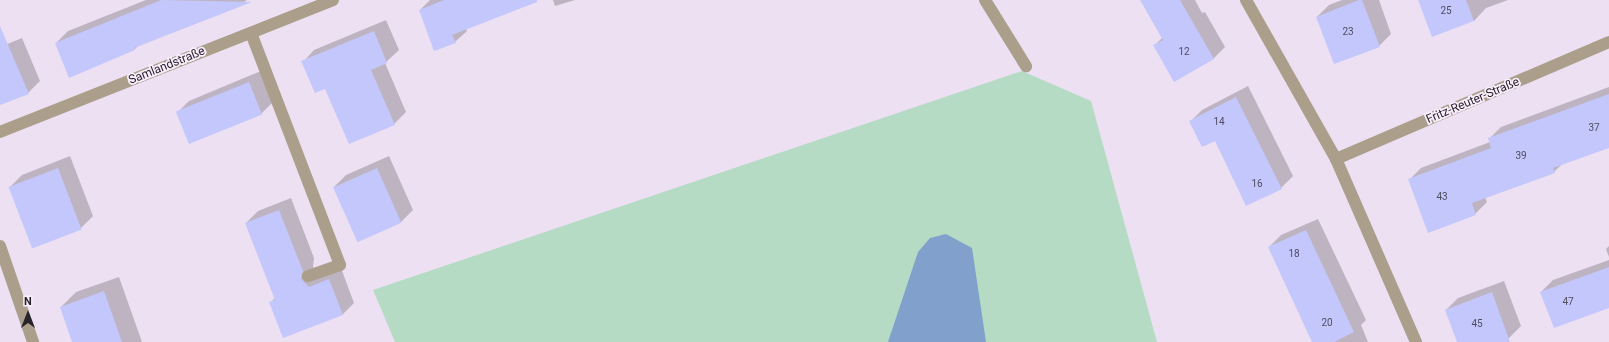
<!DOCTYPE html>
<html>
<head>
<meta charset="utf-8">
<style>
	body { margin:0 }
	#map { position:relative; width:1609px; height:342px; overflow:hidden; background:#ede0f2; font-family:Roboto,sans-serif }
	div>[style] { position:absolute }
	.green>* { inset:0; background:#b5dbc5 }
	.water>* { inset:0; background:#81a0cb }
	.shadow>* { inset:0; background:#0003 }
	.building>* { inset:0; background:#c3c7fb; transform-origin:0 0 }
	.lane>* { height:12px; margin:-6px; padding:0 6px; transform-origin:6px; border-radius:6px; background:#ab9e8a }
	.street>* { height:12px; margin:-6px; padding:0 6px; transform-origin:6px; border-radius:6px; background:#ab9e8a }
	span { translate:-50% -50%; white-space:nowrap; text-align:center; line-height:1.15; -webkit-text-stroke:3.5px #f9eefd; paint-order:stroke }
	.number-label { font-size:10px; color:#504d5f }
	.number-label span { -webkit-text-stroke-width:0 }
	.street-label { font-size:12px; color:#29242b }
	.north { position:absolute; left:8px; top:294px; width:40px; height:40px; -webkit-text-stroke:3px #f9eefd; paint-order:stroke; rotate:0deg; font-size:11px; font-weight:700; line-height:16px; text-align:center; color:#29242b }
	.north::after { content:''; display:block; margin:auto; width:14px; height:18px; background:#29242b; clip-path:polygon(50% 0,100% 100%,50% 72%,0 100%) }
</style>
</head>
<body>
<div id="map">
	<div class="green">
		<i style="clip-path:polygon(1022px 71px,1091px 101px,1157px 342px,395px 342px,373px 290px)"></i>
	</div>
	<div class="water">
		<i style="clip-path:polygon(946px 234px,972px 248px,986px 342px,888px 342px,918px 252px,930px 238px)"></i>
	</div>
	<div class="shadow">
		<i style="clip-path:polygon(146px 0,247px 0,238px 6px,139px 45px,135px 49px,56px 43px,68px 31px)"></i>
		<i style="clip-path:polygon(430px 0,521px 0,466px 28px,467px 31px,455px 42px,420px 10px)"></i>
		<i style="clip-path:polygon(553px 0,575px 0,555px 6px)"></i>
		<i style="clip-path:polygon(1141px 0,1195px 0,1202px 13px,1205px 12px,1225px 47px,1213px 59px,1155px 45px,1162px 38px)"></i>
		<i style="clip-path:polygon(1342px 0,1379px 0,1391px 34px,1379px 46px,1317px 17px,1329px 5px)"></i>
		<i style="clip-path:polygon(1421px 0,1508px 0,1486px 8px,1474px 21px)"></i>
		<i style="clip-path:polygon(386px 20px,399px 50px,385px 63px,406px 112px,394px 124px,325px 88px,303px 62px,314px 50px)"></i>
		<i style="clip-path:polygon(22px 38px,40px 81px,28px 93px,0 104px,0 47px)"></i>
		<i style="clip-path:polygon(261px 71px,274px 101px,262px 113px,190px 143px,177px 113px,189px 101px)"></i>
		<i style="clip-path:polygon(1248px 86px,1293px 176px,1281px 188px,1190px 122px,1202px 110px)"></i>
		<i style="clip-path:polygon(1609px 87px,1609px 147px,1562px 164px,1554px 172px,1485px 197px,1487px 202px,1475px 214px,1409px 180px,1421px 168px,1490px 142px,1489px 139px,1501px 127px)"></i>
		<i style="clip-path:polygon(70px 156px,93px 216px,81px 228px,10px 187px,22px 175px)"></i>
		<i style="clip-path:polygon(389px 156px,413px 210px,401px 222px,358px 241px,334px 187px,346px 175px)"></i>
		<i style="clip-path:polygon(291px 198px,314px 258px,313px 267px,321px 275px,341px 268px,354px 303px,342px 315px,271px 302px,275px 298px,246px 223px,258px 211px)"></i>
		<i style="clip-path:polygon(1318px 219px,1366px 320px,1361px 325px,1368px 342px,1315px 342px,1269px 247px,1281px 235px)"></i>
		<i style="clip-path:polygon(1609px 246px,1609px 257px,1606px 249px)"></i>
		<i style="clip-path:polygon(1609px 260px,1609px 303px,1541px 292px,1553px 280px)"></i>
		<i style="clip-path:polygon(119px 277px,142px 342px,74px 342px,61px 307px,76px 292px)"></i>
		<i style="clip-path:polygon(1504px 281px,1521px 326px,1509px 338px,1498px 342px,1458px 342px,1446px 310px,1458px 298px)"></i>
	</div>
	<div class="building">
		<i style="clip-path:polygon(161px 0,252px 2px,134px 48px,135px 50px,69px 78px,55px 43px)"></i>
		<i style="clip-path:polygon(444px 0,537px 0,537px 2px,452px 35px,456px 43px,434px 51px,419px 10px)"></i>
		<i style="clip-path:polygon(1140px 0,1180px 0,1214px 59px,1174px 82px,1153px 45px,1163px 40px)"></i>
		<i style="clip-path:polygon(1359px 0,1362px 0,1380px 47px,1334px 64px,1316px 17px)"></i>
		<i style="clip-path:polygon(1418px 0,1466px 0,1474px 21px,1432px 37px)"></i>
		<i style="clip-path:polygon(0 26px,29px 94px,0 105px)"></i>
		<i style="clip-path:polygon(374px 31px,387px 63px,371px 70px,395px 125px,349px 144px,325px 89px,315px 93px,301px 61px)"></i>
		<i style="left:249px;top:82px;width:35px;height:79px;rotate:68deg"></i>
		<i style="clip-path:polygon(1609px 94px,1609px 148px,1553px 168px,1555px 173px,1472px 203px,1476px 215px,1428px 233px,1408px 179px,1491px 148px,1488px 138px)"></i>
		<i style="clip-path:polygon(1236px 97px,1282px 189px,1246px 206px,1215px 141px,1202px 147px,1189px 121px)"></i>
		<i style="left:58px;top:168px;width:66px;height:53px;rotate:69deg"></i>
		<i style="left:377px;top:168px;width:60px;height:48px;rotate:66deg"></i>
		<i style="clip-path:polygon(279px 210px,303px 271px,301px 279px,309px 287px,329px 279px,343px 315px,283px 338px,269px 302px,275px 300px,245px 223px)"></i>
		<i style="clip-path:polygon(1306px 230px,1354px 332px,1334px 342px,1312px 342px,1268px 247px)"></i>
		<i style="clip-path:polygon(1609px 267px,1609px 308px,1554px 328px,1540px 292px)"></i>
		<i style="clip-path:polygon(104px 291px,122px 342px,72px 342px,60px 307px)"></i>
		<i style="clip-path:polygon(1492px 292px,1510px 342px,1457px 342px,1445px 310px)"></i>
	</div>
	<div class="lane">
		<i style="left:251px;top:33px;width:248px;rotate:69deg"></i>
		<i style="left:340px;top:265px;width:34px;rotate:161deg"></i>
	</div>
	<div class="street">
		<i style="left:985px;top:0;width:78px;rotate:58.2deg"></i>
		<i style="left:1246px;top:0;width:183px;rotate:60.5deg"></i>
		<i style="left:1336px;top:159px;width:200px;rotate:66.4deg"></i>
		<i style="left:0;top:132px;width:358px;rotate:-21.6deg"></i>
		<i style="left:1336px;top:159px;width:297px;rotate:-23.2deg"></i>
		<i style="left:0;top:246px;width:102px;rotate:71deg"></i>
	</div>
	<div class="number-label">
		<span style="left:1446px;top:11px">25</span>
		<span style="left:1348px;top:32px">23</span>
		<span style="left:1184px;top:52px">12</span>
		<span style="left:1219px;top:122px">14</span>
		<span style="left:1594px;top:128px">37</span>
		<span style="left:1521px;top:156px">39</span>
		<span style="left:1257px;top:184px">16</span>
		<span style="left:1442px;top:197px">43</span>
		<span style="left:1294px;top:254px">18</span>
		<span style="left:1568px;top:302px">47</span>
		<span style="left:1327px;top:323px">20</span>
		<span style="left:1477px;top:324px">45</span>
	</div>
	<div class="street-label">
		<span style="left:167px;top:66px;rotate:-22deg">Samlandstraße</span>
		<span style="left:1473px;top:101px;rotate:-23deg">Fritz-Reuter-Straße</span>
	</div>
	<div class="north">N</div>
</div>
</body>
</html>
